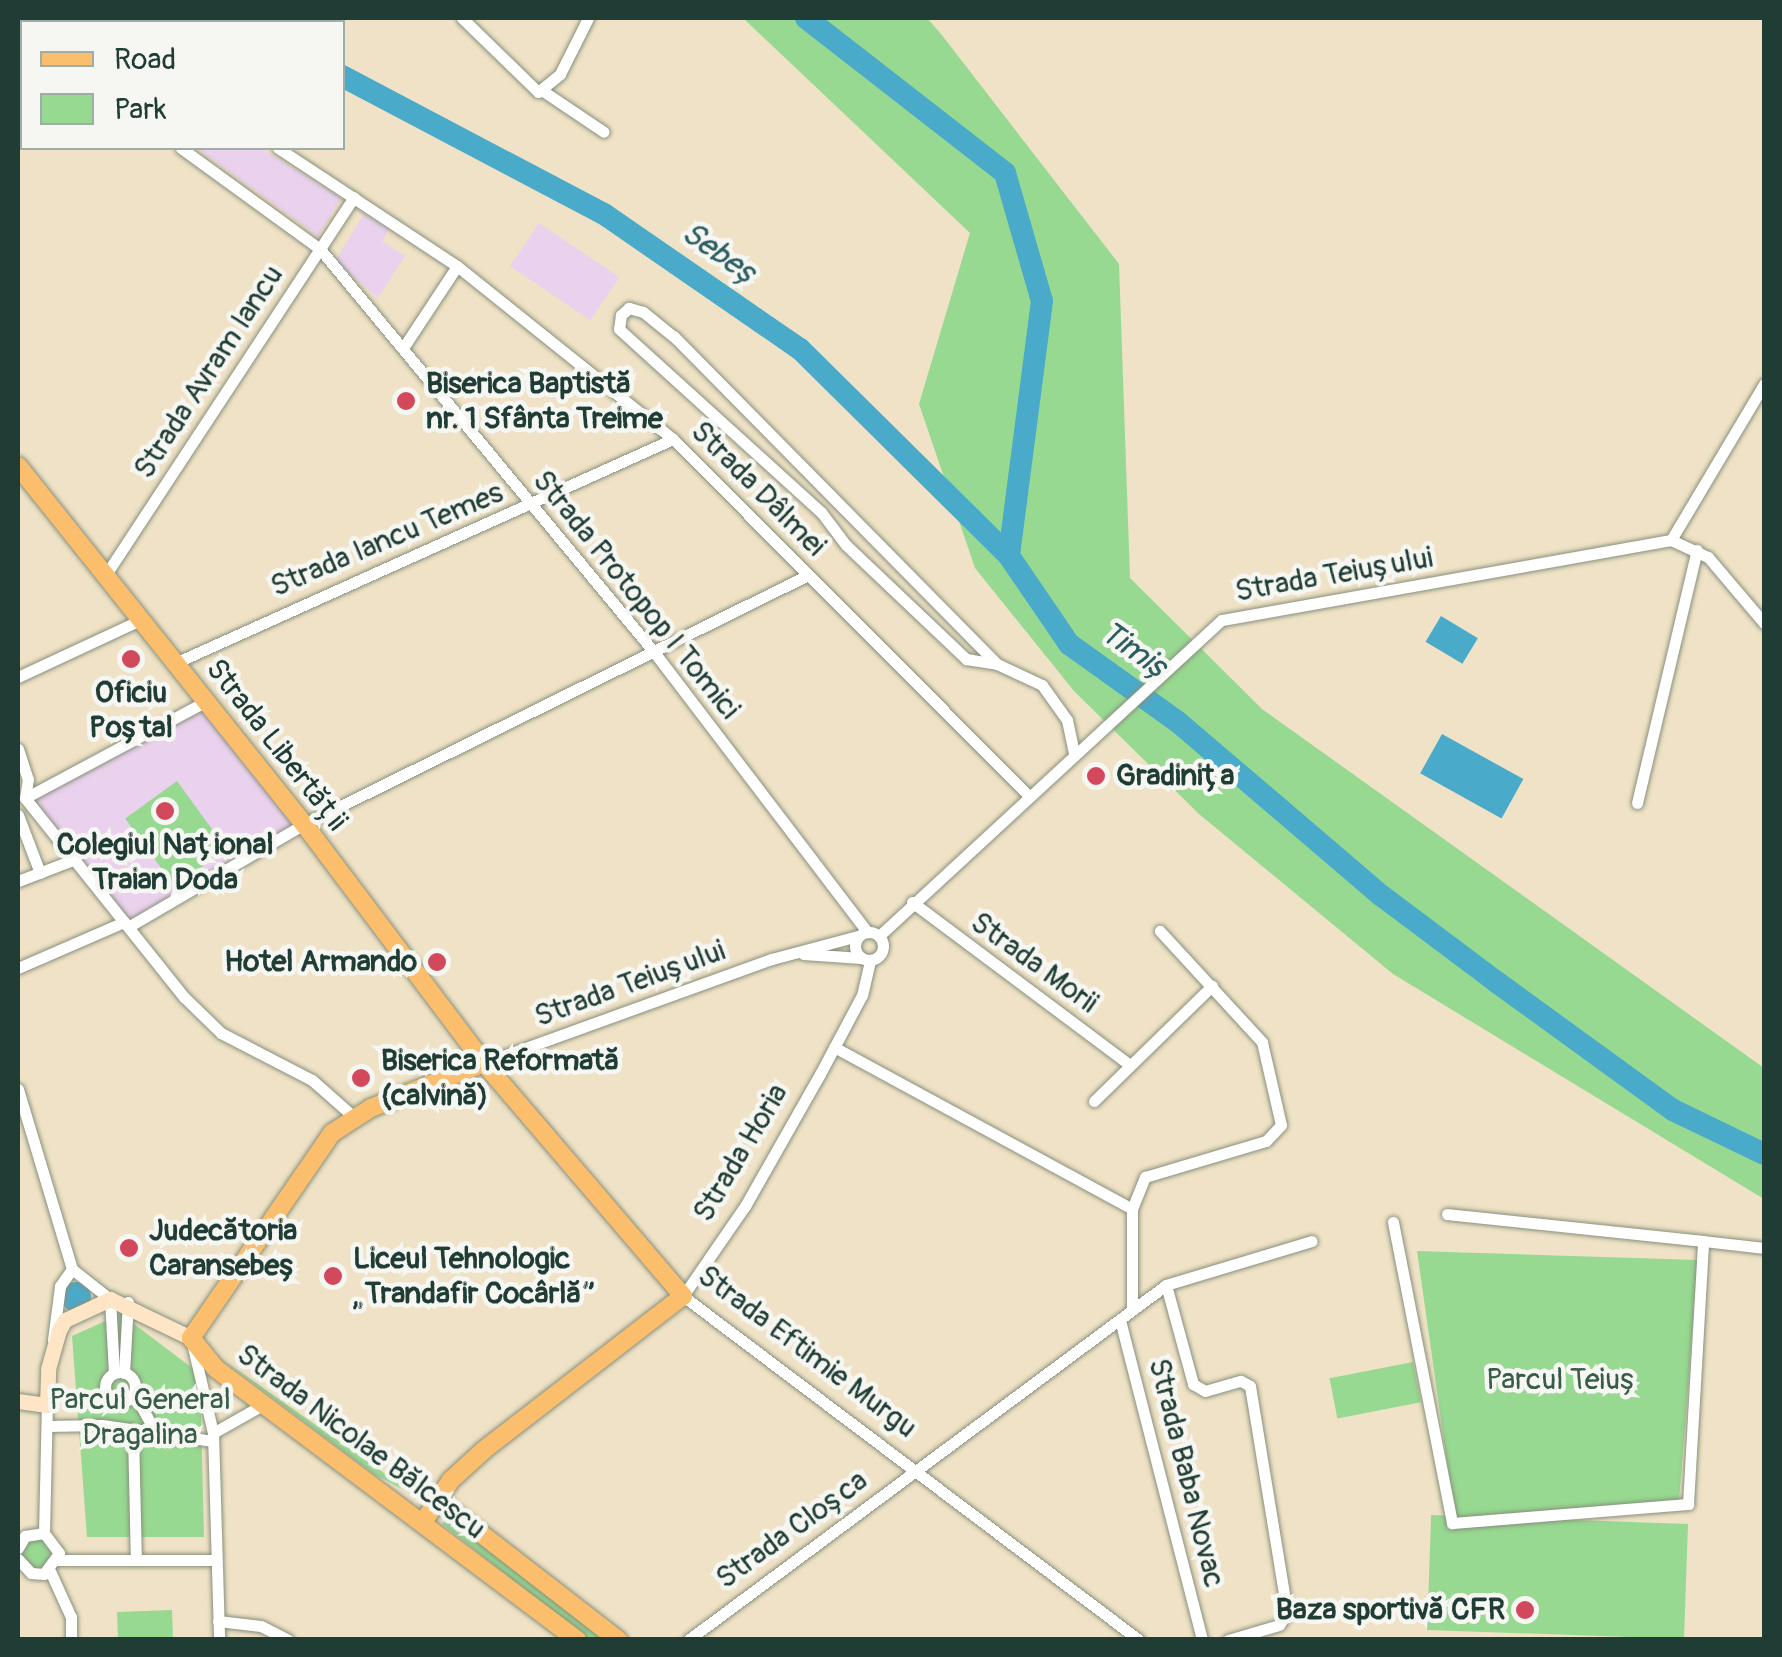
<!DOCTYPE html>
<html>
<head>
<meta charset="utf-8">
<style>
	body { margin:0 }
	#map { position:relative; width:1782px; height:1657px; overflow:hidden; background:#efe2c6; font-family:Pangolin,sans-serif }
	div>[style] { position:absolute }
	.built>* { inset:0; background:#ead1ed; transform-origin:0 0 }
	.green>* { inset:0; background:#97d991; transform-origin:0 0 }
	.round { border-radius:50% }
	.water>* { inset:0; background:#4aaac9; transform-origin:0 0 }
	.river>* { height:22px; margin:-11px; padding:0 11px; transform-origin:11px; border-radius:11px; background:#4aaac9 }
	.roads { filter:drop-shadow(0 0 2px #87907d) drop-shadow(0 0 2px #87907d) }
	.street>* { height:11px; margin:-5.5px; padding:0 5.5px; transform-origin:5.5px; border-radius:5.5px; background:#fff }
	.street>.ring { margin:-5.5px; padding:0; box-sizing:content-box; background:none; border:11px solid #fff; border-radius:50% }
	.secondary>* { height:15px; margin:-7.5px; padding:0 7.5px; transform-origin:7.5px; border-radius:7.5px; background:#fde5c5 }
	.primary>* { height:18px; margin:-9px; padding:0 9px; transform-origin:9px; border-radius:9px; background:#fabe6d }
	.dots>* { width:28px; height:28px; translate:-50% -50%; box-sizing:border-box; border:5px solid #f6f6f2; border-radius:50% }
	span { translate:-50% -50%; white-space:nowrap; text-align:center; line-height:1.15; -webkit-text-stroke:9px #f6f6f2; paint-order:stroke }
	.street-label { font-size:30px; color:#1f3d34 }
	.poi-label { font-size:30px; color:#1f3d34; font-weight:700 }
	.left { translate:0 -50%; text-align:left }
	.right { translate:-100% -50%; text-align:right }
	.park-label { font-size:30px; color:#375c47 }
	.water-label { font-size:32px; color:#2c5e61; font-style:italic }
	.frame { position:absolute; inset:0; border:20px solid #1f3d34; pointer-events:none }
	.legend { position:absolute; left:20px; top:20px; width:325px; height:130px; box-sizing:border-box; background:#f6f6f2; border:2px solid #a0aca6; margin:0; padding:12px 18px; list-style:none; font-size:30px; color:#1f3d34 }
	.legend li { display:flex; align-items:center; gap:20px; height:50px }
	.legend b { width:50px; border:2px solid #a0aca6 }
</style>
</head>
<body>
<div id="map">
	<div class="built">
		<i style="clip-path:polygon(197px 148px,261px 148px,341px 198px,318px 236px)"></i>
		<i style="clip-path:polygon(364px 214px,389px 229px,382px 241px,405px 256px,378px 298px,335px 261px)"></i>
		<i style="left:539px;top:223px;width:97px;height:52px;rotate:34deg"></i>
		<i style="clip-path:polygon(207px 701px,304px 824px,128px 927px,25px 798px)"></i>
	</div>
	<div class="green">
		<i style="clip-path:polygon(743px 18px,927px 18px,941px 34px,1119px 264px,1130px 578px,1262px 709px,1764px 1068px,1764px 1199px,1393px 974px,1199px 814px,1074px 691px,975px 568px,919px 404px,970px 233px)"></i>
		<i style="left:177px;top:781px;width:84px;height:64px;rotate:54deg"></i>
		<i style="clip-path:polygon(1417px 1251px,1698px 1260px,1679px 1501px,1455px 1518px)"></i>
		<i style="clip-path:polygon(121px 1314px,200px 1374px,204px 1537px,87px 1537px,72px 1336px)"></i>
		<i style="clip-path:polygon(219px 1357px,421px 1499px,374px 1474px)"></i>
		<i style="left:1413px;top:1362px;width:41px;height:85px;rotate:79deg"></i>
		<i style="clip-path:polygon(447px 1518px,604px 1639px,588px 1639px,442px 1524px)"></i>
		<i style="left:1688px;top:1524px;width:115px;height:257px;rotate:92deg"></i>
		<i class="round" style="left:22px;top:1538px;width:30px;height:30px"></i>
		<i style="left:172px;top:1610px;width:29px;height:55px;rotate:88deg"></i>
	</div>
	<div class="water">
		<i style="left:1441px;top:616px;width:43px;height:30px;rotate:31deg"></i>
		<i style="left:1442px;top:734px;width:93px;height:45px;rotate:29deg"></i>
		<i class="round" style="left:61px;top:1282px;width:30px;height:30px"></i>
	</div>
	<div class="river">
		<i style="left:235px;top:18px;width:11px;rotate:22deg"></i>
		<i style="left:806px;top:18px;width:252px;rotate:37.9deg"></i>
		<i style="left:1005px;top:173px;width:133px;rotate:73.9deg"></i>
		<i style="left:1042px;top:301px;width:257px;rotate:97.4deg"></i>
		<i style="left:342px;top:76px;width:296px;rotate:27.8deg"></i>
		<i style="left:604px;top:214px;width:238px;rotate:34.6deg"></i>
		<i style="left:800px;top:349px;width:294px;rotate:44.7deg"></i>
		<i style="left:1009px;top:556px;width:107px;rotate:55.7deg"></i>
		<i style="left:1069px;top:644px;width:134px;rotate:35.6deg"></i>
		<i style="left:1178px;top:722px;width:268px;rotate:40.5deg"></i>
		<i style="left:1382px;top:896px;width:145px;rotate:36.9deg"></i>
		<i style="left:1498px;top:983px;width:216px;rotate:36deg"></i>
		<i style="left:1673px;top:1110px;width:101px;rotate:25.8deg"></i>
	</div>
	<div class="roads">
		<div class="street">
			<i style="left:77px;top:18px;width:10px;rotate:24deg"></i>
			<i style="left:462px;top:18px;width:106px;rotate:44.2deg"></i>
			<i style="left:538px;top:92px;width:28px;rotate:-39deg"></i>
			<i style="left:560px;top:74px;width:63px;rotate:-63.4deg"></i>
			<i style="left:543px;top:91px;width:73px;rotate:33.9deg"></i>
			<i style="left:18px;top:138px;width:4px;rotate:-27deg"></i>
			<i style="left:181px;top:148px;width:172px;rotate:36deg"></i>
			<i style="left:320px;top:249px;width:523px;rotate:50.35deg"></i>
			<i style="left:654px;top:652px;width:352px;rotate:52.7deg"></i>
			<i style="left:278px;top:148px;width:214px;rotate:33.4deg"></i>
			<i style="left:457px;top:266px;width:277px;rotate:38.7deg"></i>
			<i style="left:673px;top:439px;width:503px;rotate:45.08deg"></i>
			<i style="left:403px;top:348px;width:98px;rotate:-56.6deg"></i>
			<i style="left:1671px;top:540px;width:182px;rotate:-59.2deg"></i>
			<i style="left:105px;top:576px;width:453px;rotate:-56.7deg"></i>
			<i style="left:175px;top:663px;width:546px;rotate:-24.22deg"></i>
			<i style="left:997px;top:664px;width:460px;rotate:-134.6deg"></i>
			<i style="left:674px;top:337px;width:40px;rotate:-141deg"></i>
			<i style="left:643px;top:312px;width:15px;rotate:-164deg"></i>
			<i style="left:629px;top:308px;width:11px;rotate:139deg"></i>
			<i style="left:621px;top:315px;width:14px;rotate:98deg"></i>
			<i style="left:619px;top:329px;width:273px;rotate:42.2deg"></i>
			<i style="left:821px;top:512px;width:41px;rotate:52.9deg"></i>
			<i style="left:846px;top:545px;width:166px;rotate:43.5deg"></i>
			<i style="left:966px;top:659px;width:31px;rotate:9deg"></i>
			<i style="left:997px;top:664px;width:50px;rotate:25deg"></i>
			<i style="left:1042px;top:685px;width:43px;rotate:54.5deg"></i>
			<i style="left:1067px;top:720px;width:35px;rotate:78deg"></i>
			<i style="left:18px;top:677px;width:135px;rotate:-25deg"></i>
			<i style="left:18px;top:749px;width:32px;rotate:72deg"></i>
			<i style="left:28px;top:779px;width:19px;rotate:99deg"></i>
			<i style="left:25px;top:798px;width:255px;rotate:51.4deg"></i>
			<i style="left:184px;top:997px;width:52px;rotate:44.2deg"></i>
			<i style="left:221px;top:1033px;width:102px;rotate:27.3deg"></i>
			<i style="left:312px;top:1080px;width:56px;rotate:41.4deg"></i>
			<i style="left:25px;top:798px;width:206px;rotate:-28.1deg"></i>
			<i style="left:1637px;top:803px;width:260px;rotate:-76.7deg"></i>
			<i style="left:18px;top:815px;width:62px;rotate:69.2deg"></i>
			<i style="left:18px;top:881px;width:59px;rotate:-20.9deg"></i>
			<i style="left:912px;top:902px;width:269px;rotate:36.8deg"></i>
			<i style="left:128px;top:927px;width:204px;rotate:-30.3deg"></i>
			<i style="left:304px;top:824px;width:562px;rotate:-26.29deg"></i>
			<i class="ring" style="left:855px;top:932px;width:17px;height:17px"></i>
			<i style="left:879px;top:936px;width:466px;rotate:-42.7deg"></i>
			<i style="left:1222px;top:620px;width:456px;rotate:-10.1deg"></i>
			<i style="left:1671px;top:540px;width:41px;rotate:24.7deg"></i>
			<i style="left:1708px;top:557px;width:87px;rotate:49.7deg"></i>
			<i style="left:803px;top:954px;width:58px;rotate:3.9deg"></i>
			<i style="left:870px;top:961px;width:35px;rotate:103deg"></i>
			<i style="left:862px;top:995px;width:89px;rotate:118deg"></i>
			<i style="left:820px;top:1074px;width:152px;rotate:119.6deg"></i>
			<i style="left:745px;top:1206px;width:109px;rotate:124.6deg"></i>
			<i style="left:683px;top:1296px;width:571px;rotate:37.03deg"></i>
			<i style="left:18px;top:968px;width:116px;rotate:-23.5deg"></i>
			<i style="left:834px;top:1047px;width:339px;rotate:28.5deg"></i>
			<i style="left:484px;top:1063px;width:306px;rotate:-19.9deg"></i>
			<i style="left:772px;top:959px;width:89px;rotate:-15deg"></i>
			<i style="left:18px;top:1089px;width:188px;rotate:73.3deg"></i>
			<i style="left:1094px;top:1101px;width:165px;rotate:-44.3deg"></i>
			<i style="left:1447px;top:1214px;width:257px;rotate:6deg"></i>
			<i style="left:1393px;top:1222px;width:307px;rotate:78.9deg"></i>
			<i style="left:1452px;top:1523px;width:237px;rotate:-4.6deg"></i>
			<i style="left:1688px;top:1504px;width:263px;rotate:-86.7deg"></i>
			<i style="left:1703px;top:1241px;width:61px;rotate:6.5deg"></i>
			<i style="left:72px;top:1269px;width:48px;rotate:38.3deg"></i>
			<i style="left:110px;top:1299px;width:74px;rotate:86.9deg"></i>
			<i style="left:1166px;top:1285px;width:103px;rotate:74.7deg"></i>
			<i style="left:1193px;top:1384px;width:14px;rotate:30deg"></i>
			<i style="left:1205px;top:1391px;width:37px;rotate:-16deg"></i>
			<i style="left:1241px;top:1381px;width:10px;rotate:29deg"></i>
			<i style="left:1250px;top:1386px;width:230px;rotate:80.7deg"></i>
			<i style="left:1287px;top:1613px;width:14px;rotate:124deg"></i>
			<i style="left:1279px;top:1625px;width:53px;rotate:163.6deg"></i>
			<i style="left:1132px;top:1307px;width:98px;rotate:-90deg"></i>
			<i style="left:1132px;top:1209px;width:35px;rotate:-68deg"></i>
			<i style="left:1145px;top:1177px;width:126px;rotate:-16.6deg"></i>
			<i style="left:1266px;top:1141px;width:22px;rotate:-47deg"></i>
			<i style="left:1281px;top:1125px;width:85px;rotate:-102.9deg"></i>
			<i style="left:1262px;top:1042px;width:151px;rotate:-132.6deg"></i>
			<i style="left:1120px;top:1320px;width:330px;rotate:75.6deg"></i>
			<i style="left:53px;top:1340px;width:54px;rotate:-82.6deg"></i>
			<i style="left:60px;top:1286px;width:21px;rotate:-55deg"></i>
			<i style="left:193px;top:1347px;width:88px;rotate:76.9deg"></i>
			<i style="left:213px;top:1433px;width:207px;rotate:88.3deg"></i>
			<i class="ring" style="left:105px;top:1372px;width:19px;height:19px"></i>
			<i style="left:124px;top:1373px;width:71px;rotate:-86.8deg"></i>
			<i style="left:134px;top:1393px;width:48px;rotate:61.3deg"></i>
			<i style="left:47px;top:1426px;width:55px;rotate:-1deg"></i>
			<i style="left:102px;top:1425px;width:112px;rotate:8.2deg"></i>
			<i style="left:133px;top:1432px;width:128px;rotate:88.7deg"></i>
			<i style="left:213px;top:1433px;width:59px;rotate:-29.6deg"></i>
			<i style="left:44px;top:1533px;width:128px;rotate:-88.7deg"></i>
			<i style="left:18px;top:1548px;width:14px;rotate:-60deg"></i>
			<i style="left:25px;top:1536px;width:19px;rotate:-9deg"></i>
			<i style="left:44px;top:1533px;width:25px;rotate:53deg"></i>
			<i style="left:59px;top:1553px;width:26px;rotate:126deg"></i>
			<i style="left:44px;top:1574px;width:13px;rotate:-176deg"></i>
			<i style="left:31px;top:1573px;width:19px;rotate:-133deg"></i>
			<i style="left:58px;top:1560px;width:158px"></i>
			<i style="left:50px;top:1571px;width:51px;rotate:65.5deg"></i>
			<i style="left:71px;top:1617px;width:23px;rotate:90deg"></i>
			<i style="left:218px;top:1621px;width:43px;rotate:6.6deg"></i>
			<i style="left:261px;top:1626px;width:30px;rotate:27deg"></i>
			<i style="left:688px;top:1640px;width:595px;rotate:-36.6deg"></i>
			<i style="left:1166px;top:1285px;width:152px;rotate:-16.8deg"></i>
		</div>
		<div class="secondary">
			<i style="left:18px;top:1401px;width:29px;rotate:8deg"></i>
			<i style="left:47px;top:1405px;width:36px;rotate:-88deg"></i>
			<i style="left:48px;top:1369px;width:41px;rotate:-74.2deg"></i>
			<i style="left:59px;top:1330px;width:12px;rotate:-59deg"></i>
			<i style="left:65px;top:1320px;width:50px;rotate:-25deg"></i>
			<i style="left:110px;top:1299px;width:90px;rotate:25.7deg"></i>
		</div>
		<div class="primary">
			<i style="left:18px;top:466px;width:458px;rotate:51.4deg"></i>
			<i style="left:304px;top:824px;width:299px;rotate:53deg"></i>
			<i style="left:484px;top:1063px;width:306px;rotate:49.5deg"></i>
			<i style="left:683px;top:1296px;width:252px;rotate:142.3deg"></i>
			<i style="left:484px;top:1450px;width:45px;rotate:137.7deg"></i>
			<i style="left:451px;top:1480px;width:49px;rotate:123.4deg"></i>
			<i style="left:484px;top:1063px;width:122px;rotate:158.3deg"></i>
			<i style="left:371px;top:1108px;width:46px;rotate:147.3deg"></i>
			<i style="left:332px;top:1133px;width:249px;rotate:124.5deg"></i>
			<i style="left:191px;top:1338px;width:38px;rotate:51deg"></i>
			<i style="left:215px;top:1368px;width:453px;rotate:36.9deg"></i>
			<i style="left:439px;top:1501px;width:227px;rotate:37.8deg"></i>
		</div>
	</div>
	<div class="dots">
		<i style="left:406px;top:401px;background:#d1495b"></i>
		<i style="left:131px;top:659px;background:#d1495b"></i>
		<i style="left:1096px;top:776px;background:#d1495b"></i>
		<i style="left:165px;top:811px;background:#d1495b"></i>
		<i style="left:437px;top:962px;background:#d1495b"></i>
		<i style="left:361px;top:1078px;background:#d1495b"></i>
		<i style="left:129px;top:1248px;background:#d1495b"></i>
		<i style="left:333px;top:1276px;background:#d1495b"></i>
		<i style="left:1525px;top:1610px;background:#d1495b"></i>
	</div>
	<div class="street-label">
		<span style="left:209px;top:372px;rotate:-57deg">Strada Avram Iancu</span>
		<span style="left:758px;top:489px;rotate:45deg">Strada Dâlmei</span>
		<span style="left:387px;top:540px;rotate:-23deg">Strada Iancu Temes</span>
		<span style="left:1334px;top:575px;rotate:-10deg">Strada Teiușului</span>
		<span style="left:636px;top:595px;rotate:51deg">Strada Protopop I Tomici</span>
		<span style="left:276px;top:745px;rotate:52deg">Strada Libertății</span>
		<span style="left:1034px;top:963px;rotate:36deg">Strada Morii</span>
		<span style="left:630px;top:984px;rotate:-20deg">Strada Teiușului</span>
		<span style="left:741px;top:1153px;rotate:-59deg">Strada Horia</span>
		<span style="left:807px;top:1352px;rotate:37deg">Strada Eftimie Murgu</span>
		<span style="left:361px;top:1442px;rotate:37deg">Strada Nicolae Bălcescu</span>
		<span style="left:1186px;top:1473px;rotate:76deg">Strada Baba Novac</span>
		<span style="left:792px;top:1530px;rotate:-36deg">Strada Cloșca</span>
	</div>
	<div class="poi-label">
		<span class="left" style="left:426px;top:401px">Biserica Baptistă<br>nr. 1 Sfânta Treime</span>
		<span style="left:131px;top:710px">Oficiu<br>Poștal</span>
		<span class="left" style="left:1116px;top:776px">Gradinița</span>
		<span style="left:165px;top:862px">Colegiul Național<br>Traian Doda</span>
		<span class="right" style="left:417px;top:962px">Hotel Armando</span>
		<span class="left" style="left:381px;top:1078px">Biserica Reformată<br>(calvină)</span>
		<span class="left" style="left:149px;top:1248px">Judecătoria<br>Caransebeș</span>
		<span class="left" style="left:353px;top:1276px">Liceul Tehnologic<br>„Trandafir Cocârlă”</span>
		<span class="right" style="left:1505px;top:1610px">Baza sportivă CFR</span>
	</div>
	<div class="park-label">
		<span style="left:1562px;top:1380px">Parcul Teiuș</span>
		<span style="left:140px;top:1417px">Parcul General<br>Dragalina</span>
	</div>
	<div class="water-label">
		<span style="left:720px;top:254px;rotate:35deg">Sebeș</span>
		<span style="left:1135px;top:651px;rotate:35deg">Timiș</span>
	</div>
	<div class="frame"></div>
	<ul class="legend">
	<li><b style="height:12px;background:#fabe6d"></b>Road</li>
	<li><b style="height:28px;background:#97d991"></b>Park</li>
	</ul>
</div>
</body>
</html>
